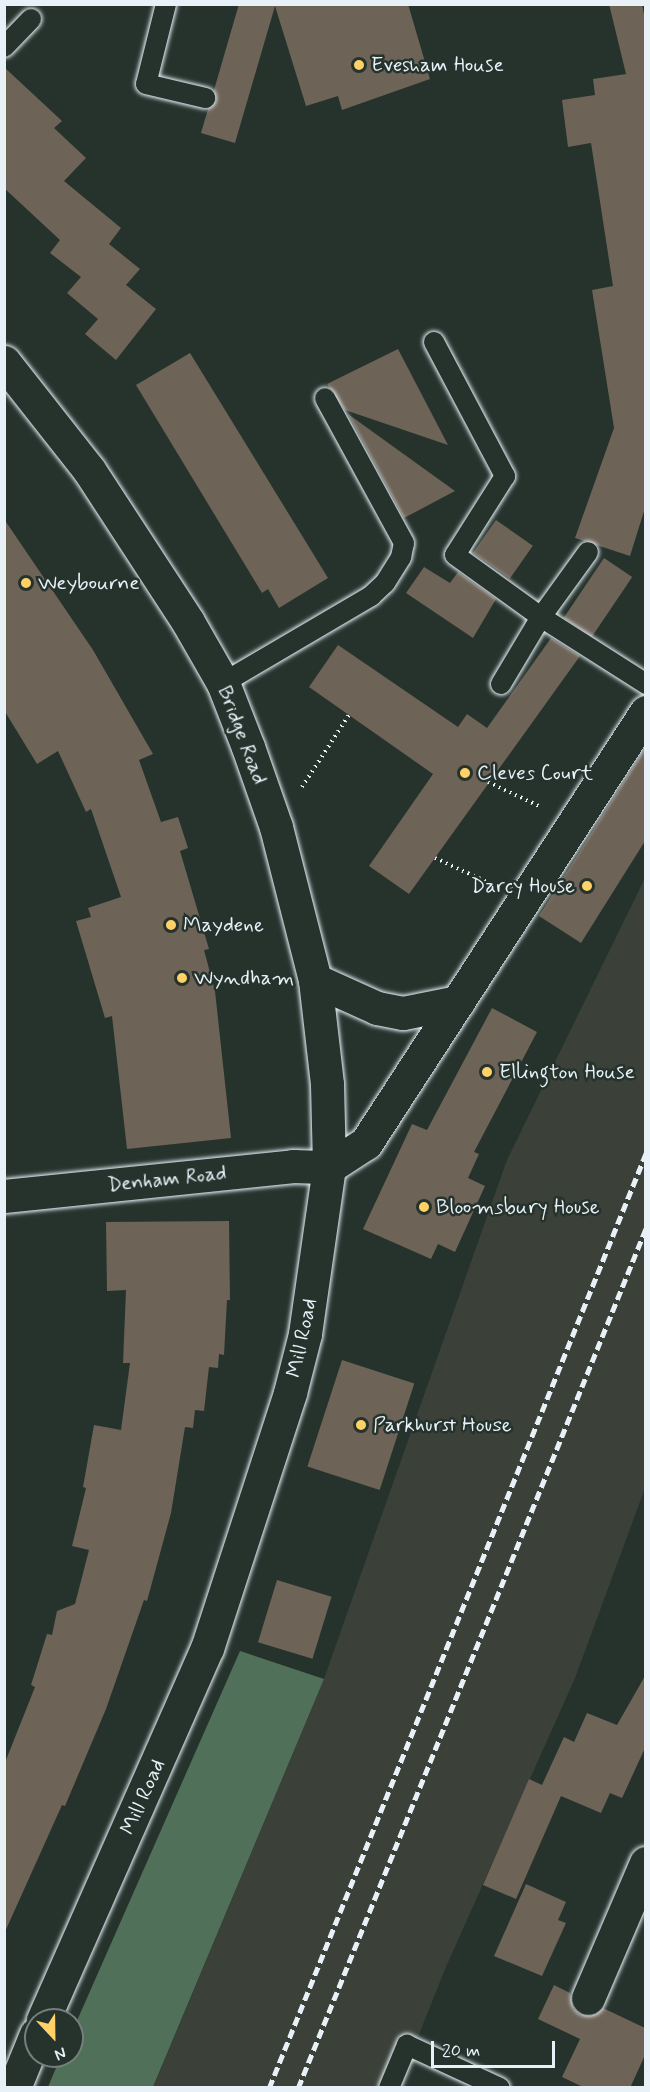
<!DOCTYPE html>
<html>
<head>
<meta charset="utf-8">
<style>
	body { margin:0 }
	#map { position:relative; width:650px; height:2092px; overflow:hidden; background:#26332d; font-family:Mynerve,sans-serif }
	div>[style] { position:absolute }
	.built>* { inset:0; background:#3b4139 }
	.green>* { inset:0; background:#517059 }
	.building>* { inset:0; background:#6d6356; transform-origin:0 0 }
	.path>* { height:4px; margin-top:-2px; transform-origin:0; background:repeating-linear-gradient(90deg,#e8f1f8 0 1.5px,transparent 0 6px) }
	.roads { filter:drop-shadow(0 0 2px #e8f1f8) drop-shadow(0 0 2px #e8f1f8) }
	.service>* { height:20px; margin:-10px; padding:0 10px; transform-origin:10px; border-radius:10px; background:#26332d }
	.minor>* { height:33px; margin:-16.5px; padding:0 16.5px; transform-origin:16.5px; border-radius:16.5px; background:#26332d }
	.secondary>* { height:33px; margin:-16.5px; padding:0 16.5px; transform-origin:16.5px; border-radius:16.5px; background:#26332d }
	.rail>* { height:4.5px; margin-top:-2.25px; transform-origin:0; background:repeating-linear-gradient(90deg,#e8f1f8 0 9px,transparent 0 13.5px) }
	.dots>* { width:16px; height:16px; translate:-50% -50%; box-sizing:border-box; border:3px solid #26332d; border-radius:50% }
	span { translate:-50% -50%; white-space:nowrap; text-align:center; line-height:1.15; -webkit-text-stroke:5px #26332d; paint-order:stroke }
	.poi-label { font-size:21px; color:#e8f1f8 }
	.left { translate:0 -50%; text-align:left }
	.right { translate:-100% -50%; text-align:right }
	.street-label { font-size:21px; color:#e8f1f8 }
	.frame { position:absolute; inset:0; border:6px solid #e8f1f8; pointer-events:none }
	.north { position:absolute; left:24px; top:2008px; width:60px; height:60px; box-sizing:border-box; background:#26332d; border:2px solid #747f7e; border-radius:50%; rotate:158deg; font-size:16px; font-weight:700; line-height:24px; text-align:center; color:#e8f1f8 }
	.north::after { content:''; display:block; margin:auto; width:21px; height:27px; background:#ffd166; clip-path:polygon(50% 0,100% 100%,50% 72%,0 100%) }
	.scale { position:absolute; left:431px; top:2041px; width:124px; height:27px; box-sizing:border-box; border:3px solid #e8f1f8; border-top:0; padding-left:8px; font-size:18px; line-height:21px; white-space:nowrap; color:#e8f1f8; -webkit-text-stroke:4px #26332d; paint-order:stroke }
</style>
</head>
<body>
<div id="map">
	<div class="built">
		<i style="clip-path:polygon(645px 878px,645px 1488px,575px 1678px,445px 1969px,398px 2087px,153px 2088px,324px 1679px,507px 1160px)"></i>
	</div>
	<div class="green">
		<i style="clip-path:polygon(240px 1651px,324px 1679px,153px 2087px,48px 2087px,61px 2056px,72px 2056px,72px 2032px)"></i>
	</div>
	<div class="building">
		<i style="clip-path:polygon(239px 4px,408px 4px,430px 79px,342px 110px,338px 96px,306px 106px,275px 6px,235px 143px,201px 133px,208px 109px,216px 101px,214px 90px)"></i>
		<i style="clip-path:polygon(609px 4px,642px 4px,645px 20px,645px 508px,630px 556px,575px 538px,614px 428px,592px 290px,613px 286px,591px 143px,568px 147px,562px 100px,595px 95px,593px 79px,626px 74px)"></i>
		<i style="clip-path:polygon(4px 67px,62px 121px,54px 128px,86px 158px,64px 181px,121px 228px,109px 244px,140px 269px,126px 285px,156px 309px,116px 360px,85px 334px,98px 319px,67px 293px,81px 277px,50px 253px,60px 240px,4px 188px)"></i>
		<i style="clip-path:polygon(398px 349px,448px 445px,345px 410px,327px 384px)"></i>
		<i style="clip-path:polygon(190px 353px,328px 578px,279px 608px,268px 589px,262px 593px,136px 385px)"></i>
		<i style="clip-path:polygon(348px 414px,455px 491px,404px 518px)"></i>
		<i style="clip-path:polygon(4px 519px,93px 650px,153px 754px,139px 760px,161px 822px,178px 817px,188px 848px,180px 851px,209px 949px,204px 950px,215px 991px,231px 1138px,127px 1149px,112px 1016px,105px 1018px,76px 921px,91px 917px,88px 908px,121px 897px,91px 809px,86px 812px,58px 751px,37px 764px,4px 710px)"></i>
		<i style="left:496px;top:520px;width:45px;height:40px;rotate:35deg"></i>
		<i style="left:604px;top:558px;width:34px;height:72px;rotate:34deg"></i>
		<i style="clip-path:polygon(424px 567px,450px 583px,458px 572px,496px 599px,473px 638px,406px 593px)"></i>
		<i style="clip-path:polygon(551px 638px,580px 656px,409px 894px,369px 866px,433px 774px,309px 687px,338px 645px,458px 727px,467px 714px,487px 728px)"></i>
		<i style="clip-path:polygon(645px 748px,645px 841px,581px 943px,539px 916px)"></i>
		<i style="clip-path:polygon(492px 1008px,537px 1032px,474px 1152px,479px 1154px,468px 1178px,485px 1186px,455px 1252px,438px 1244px,431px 1259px,363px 1229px,412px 1124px,427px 1130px)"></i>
		<i style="clip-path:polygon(229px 1221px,230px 1300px,227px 1300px,224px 1355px,219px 1354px,218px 1368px,209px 1367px,204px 1411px,195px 1410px,193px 1428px,185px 1427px,171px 1513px,147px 1601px,144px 1600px,106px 1709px,65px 1806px,62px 1805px,4px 1934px,4px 1765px,35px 1687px,31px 1685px,47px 1634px,52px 1635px,57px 1611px,75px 1604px,89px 1550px,72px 1546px,86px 1488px,83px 1487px,94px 1425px,121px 1430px,130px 1363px,123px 1363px,126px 1290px,107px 1291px,106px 1222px)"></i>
		<i style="left:342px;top:1360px;width:76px;height:112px;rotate:18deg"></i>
		<i style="left:277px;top:1580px;width:57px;height:65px;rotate:17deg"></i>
		<i style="clip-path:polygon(645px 1676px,645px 1748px,622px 1798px,610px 1793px,601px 1813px,561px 1796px,516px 1899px,483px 1885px,529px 1779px,542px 1785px,564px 1737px,574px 1742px,587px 1713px,617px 1725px)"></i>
		<i style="clip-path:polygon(526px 1884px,566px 1902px,558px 1920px,566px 1923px,542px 1976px,494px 1956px)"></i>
		<i style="clip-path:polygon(554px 1985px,570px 1993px,573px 2009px,580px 2015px,591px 2016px,603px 2008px,645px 2028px,645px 2055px,630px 2088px,585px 2088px,562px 2077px,580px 2039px,538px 2019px)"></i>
	</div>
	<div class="path">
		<i style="left:488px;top:782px;width:56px;rotate:25.2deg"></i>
		<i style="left:302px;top:787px;width:86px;rotate:-56.9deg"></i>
		<i style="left:435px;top:858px;width:60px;rotate:24.8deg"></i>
	</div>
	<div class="roads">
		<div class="service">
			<i style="left:166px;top:4px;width:82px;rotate:104deg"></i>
			<i style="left:146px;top:84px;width:61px;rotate:13.3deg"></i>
			<i style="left:4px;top:47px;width:39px;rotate:-46deg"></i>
			<i style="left:434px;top:342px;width:152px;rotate:62.1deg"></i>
			<i style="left:505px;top:476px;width:93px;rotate:122.3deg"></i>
			<i style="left:455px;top:555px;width:106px;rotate:35.8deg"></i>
			<i style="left:541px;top:617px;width:80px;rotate:-54.1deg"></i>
			<i style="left:223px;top:683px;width:172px;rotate:-30.4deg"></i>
			<i style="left:371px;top:596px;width:19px;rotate:-43deg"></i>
			<i style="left:385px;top:583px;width:31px;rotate:-58deg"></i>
			<i style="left:401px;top:557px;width:14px;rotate:-78deg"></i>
			<i style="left:404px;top:543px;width:165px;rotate:-118.6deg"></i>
			<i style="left:501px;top:684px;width:78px;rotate:-59.2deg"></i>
			<i style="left:541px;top:617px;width:125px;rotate:32.5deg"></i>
			<i style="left:389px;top:2088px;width:47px;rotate:-67.3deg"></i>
			<i style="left:407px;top:2045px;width:102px;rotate:24.8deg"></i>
		</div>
		<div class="minor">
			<i style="left:315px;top:980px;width:68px;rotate:24.3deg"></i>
			<i style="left:377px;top:1008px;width:26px;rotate:11deg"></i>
			<i style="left:403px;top:1013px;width:56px;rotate:-11.3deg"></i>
			<i style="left:4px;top:1196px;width:291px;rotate:-5.9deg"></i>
			<i style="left:293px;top:1166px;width:36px;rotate:2deg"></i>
			<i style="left:329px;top:1167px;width:44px;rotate:-33deg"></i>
			<i style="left:366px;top:1143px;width:514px;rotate:-56.99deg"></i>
			<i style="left:588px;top:1998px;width:147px;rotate:-66.8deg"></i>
		</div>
		<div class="secondary">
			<i style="left:4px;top:362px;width:137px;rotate:51.8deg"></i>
			<i style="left:89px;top:470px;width:181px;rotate:56.9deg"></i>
			<i style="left:188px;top:622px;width:70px;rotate:60.2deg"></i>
			<i style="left:223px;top:683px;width:69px;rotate:68.7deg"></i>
			<i style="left:248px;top:747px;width:85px;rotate:70.7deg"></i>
			<i style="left:276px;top:827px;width:158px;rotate:75.7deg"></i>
			<i style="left:315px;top:980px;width:105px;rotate:83.4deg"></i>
			<i style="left:327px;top:1084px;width:83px;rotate:88.6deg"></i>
			<i style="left:329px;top:1167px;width:169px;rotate:98.2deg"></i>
			<i style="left:305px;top:1334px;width:61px;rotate:104.3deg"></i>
			<i style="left:290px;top:1393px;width:268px;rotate:108deg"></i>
			<i style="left:207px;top:1648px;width:407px;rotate:113.8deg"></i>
			<i style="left:14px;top:2088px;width:58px;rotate:-67.8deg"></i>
		</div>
	</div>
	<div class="rail">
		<i style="left:269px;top:2088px;width:1008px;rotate:-68.04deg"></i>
		<i style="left:298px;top:2088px;width:928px;rotate:-67.97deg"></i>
	</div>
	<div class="dots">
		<i style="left:359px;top:65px;background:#ffd166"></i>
		<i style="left:26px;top:583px;background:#ffd166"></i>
		<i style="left:465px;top:773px;background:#ffd166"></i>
		<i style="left:587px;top:886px;background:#ffd166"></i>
		<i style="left:171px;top:925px;background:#ffd166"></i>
		<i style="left:182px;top:978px;background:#ffd166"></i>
		<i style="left:487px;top:1072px;background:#ffd166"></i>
		<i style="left:424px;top:1207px;background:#ffd166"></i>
		<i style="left:361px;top:1425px;background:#ffd166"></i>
	</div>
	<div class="poi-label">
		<span class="left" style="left:371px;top:65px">Evesham House</span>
		<span class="left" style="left:38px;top:583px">Weybourne</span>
		<span class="left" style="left:477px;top:773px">Cleves Court</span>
		<span class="right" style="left:575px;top:886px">Darcy House</span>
		<span class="left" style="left:183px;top:925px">Maydene</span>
		<span class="left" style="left:194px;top:978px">Wyndham</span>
		<span class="left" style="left:499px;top:1072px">Ellington House</span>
		<span class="left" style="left:436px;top:1207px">Bloomsbury House</span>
		<span class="left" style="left:373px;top:1425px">Parkhurst House</span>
	</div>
	<div class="street-label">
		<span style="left:242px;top:735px;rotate:69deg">Bridge Road</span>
		<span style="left:167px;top:1179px;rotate:-6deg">Denham Road</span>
		<span style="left:302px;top:1338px;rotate:-78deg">Mill Road</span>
		<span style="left:143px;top:1797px;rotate:-66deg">Mill Road</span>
	</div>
	<div class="frame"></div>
	<div class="north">N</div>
	<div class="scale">20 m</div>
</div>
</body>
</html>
